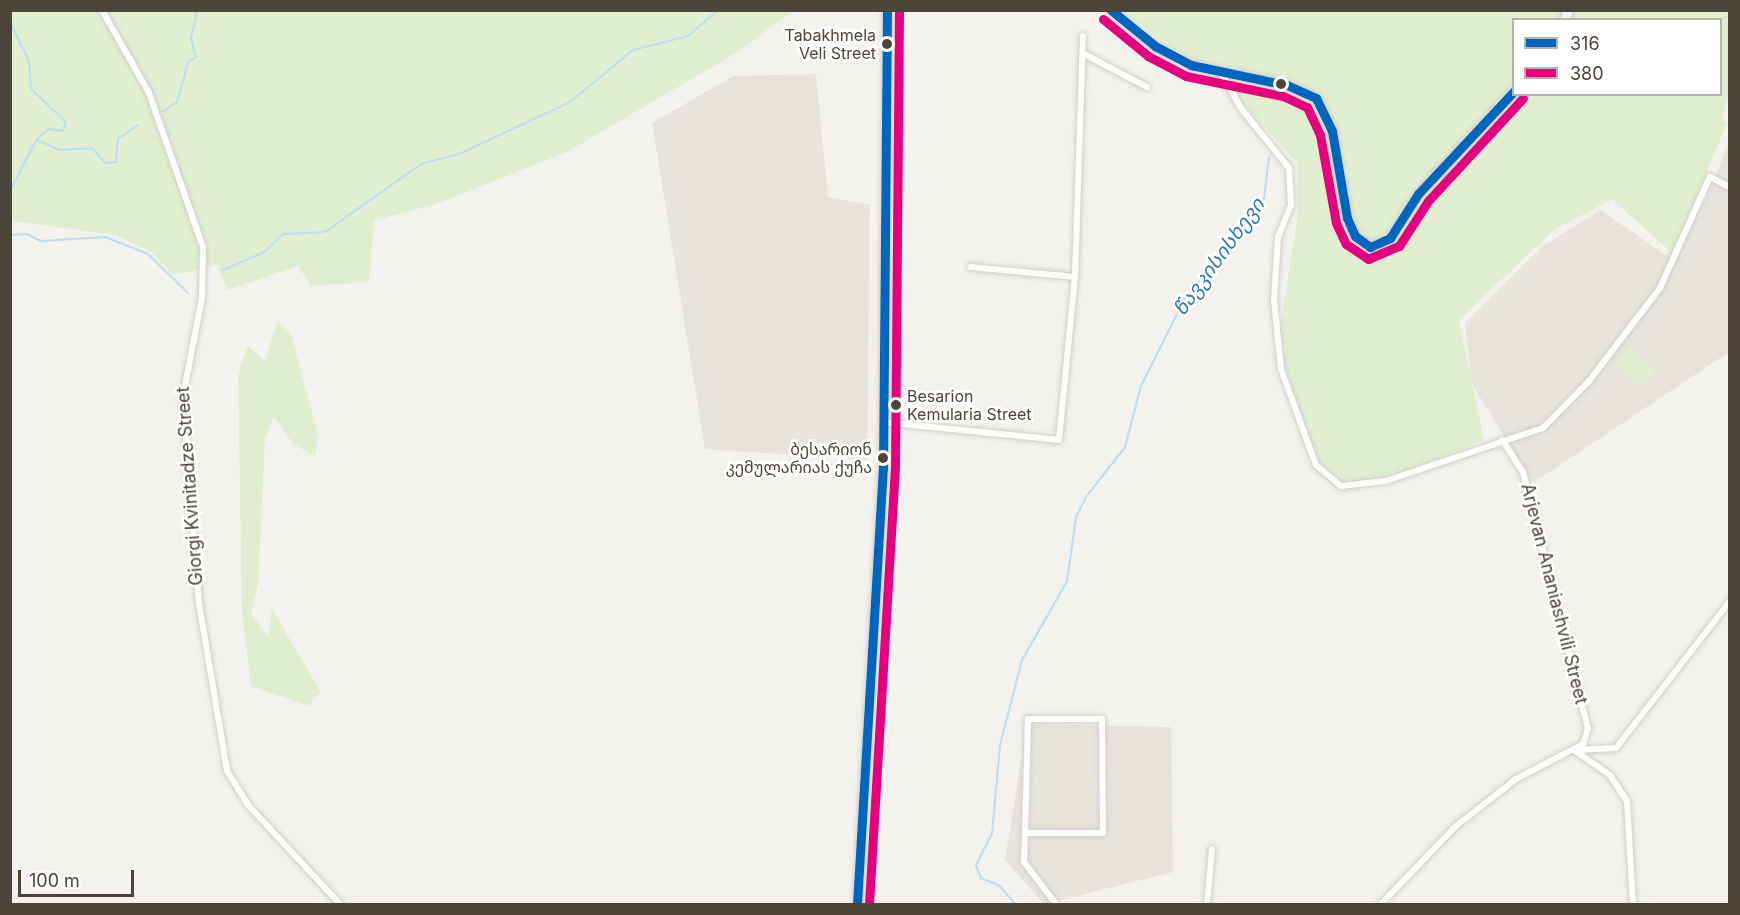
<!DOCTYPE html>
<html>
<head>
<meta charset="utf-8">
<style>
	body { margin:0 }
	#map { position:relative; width:1740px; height:915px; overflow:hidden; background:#f4f2ee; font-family:Inter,"Noto Sans Georgian",sans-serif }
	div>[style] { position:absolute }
	.residential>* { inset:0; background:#e7e4dc }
	.green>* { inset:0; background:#e1eecf; transform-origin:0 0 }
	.stream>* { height:2px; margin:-1px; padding:0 1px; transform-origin:1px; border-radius:1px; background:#c0ddf1 }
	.roads { filter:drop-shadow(0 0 2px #d2d0cb) drop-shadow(0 0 2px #d2d0cb) }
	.minor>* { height:6px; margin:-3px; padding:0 3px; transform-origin:3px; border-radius:3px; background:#fdfdfc }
	.secondary>* { height:9px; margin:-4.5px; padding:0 4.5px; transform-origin:4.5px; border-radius:4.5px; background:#f7f6f1 }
	.bus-1>* { height:9px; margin:-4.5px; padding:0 4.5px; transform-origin:4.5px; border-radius:4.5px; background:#0065bd }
	.bus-2>* { height:9px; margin:-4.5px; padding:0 4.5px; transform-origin:4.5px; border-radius:4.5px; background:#e5007d }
	.dots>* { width:16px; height:16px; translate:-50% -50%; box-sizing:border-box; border:3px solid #fff; border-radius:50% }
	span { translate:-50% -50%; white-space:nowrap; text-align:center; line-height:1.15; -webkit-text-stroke:5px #fff; paint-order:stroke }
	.bus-label { font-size:16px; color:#4b4439 }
	.right { translate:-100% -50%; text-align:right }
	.left { translate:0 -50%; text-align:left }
	.street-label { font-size:18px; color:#4b4439 }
	.water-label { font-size:20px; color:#2e7ab2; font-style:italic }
	.frame { position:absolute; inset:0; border:12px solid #4b4439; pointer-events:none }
	.legend { position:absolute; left:1512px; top:18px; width:210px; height:78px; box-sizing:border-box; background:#fff; border:2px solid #b7b4b0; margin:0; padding:8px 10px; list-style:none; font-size:18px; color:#4b4439 }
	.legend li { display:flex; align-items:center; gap:12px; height:30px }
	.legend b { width:30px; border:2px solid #b7b4b0 }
	.scale { position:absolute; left:18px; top:870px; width:116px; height:27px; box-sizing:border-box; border:3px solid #4b4439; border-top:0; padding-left:8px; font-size:18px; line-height:21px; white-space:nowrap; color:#4b4439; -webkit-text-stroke:4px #fff; paint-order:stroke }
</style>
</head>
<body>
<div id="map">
	<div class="residential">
		<i style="clip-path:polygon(816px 74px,828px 197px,870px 205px,867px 460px,705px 449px,652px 123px,733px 76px)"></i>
		<i style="clip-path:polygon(1729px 142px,1729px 352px,1533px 483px,1472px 384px,1465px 323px,1543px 246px,1600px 210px,1666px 255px,1707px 197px)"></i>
		<i style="clip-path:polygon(1027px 724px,1171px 727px,1173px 872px,1044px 904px,1005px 860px)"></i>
	</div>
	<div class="green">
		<i style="clip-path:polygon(10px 11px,793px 11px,736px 53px,567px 152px,439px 203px,374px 221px,369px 282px,311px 286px,298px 266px,228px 290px,217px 265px,173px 275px,150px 251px,116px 235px,11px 221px)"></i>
		<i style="clip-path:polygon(evenodd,1122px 11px,1729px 11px,1729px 92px,1722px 120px,1727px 123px,1673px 254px,1612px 199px,1554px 230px,1459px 320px,1484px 440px,1385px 480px,1341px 484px,1318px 464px,1283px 368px,1279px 336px,1298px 214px,1297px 163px,1234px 94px,1122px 11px,1514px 20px,1720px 20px,1720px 94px,1514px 94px,1514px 20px)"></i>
		<i style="clip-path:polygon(277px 322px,291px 334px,318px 435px,315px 456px,293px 444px,274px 416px,265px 438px,258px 585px,251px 613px,268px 637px,272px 609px,321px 692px,308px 706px,251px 686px,242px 612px,238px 373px,248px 346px,265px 361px)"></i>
		<i style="left:1629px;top:348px;width:35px;height:21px;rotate:41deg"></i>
	</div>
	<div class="stream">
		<i style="left:10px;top:22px;width:43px;rotate:64deg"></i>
		<i style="left:29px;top:61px;width:28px;rotate:86deg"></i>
		<i style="left:31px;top:89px;width:48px;rotate:43.3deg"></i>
		<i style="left:66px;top:122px;width:9px;rotate:108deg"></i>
		<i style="left:63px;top:131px;width:14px;rotate:-172deg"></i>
		<i style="left:49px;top:129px;width:17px;rotate:140deg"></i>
		<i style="left:36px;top:140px;width:57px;rotate:117deg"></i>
		<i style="left:164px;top:111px;width:16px;rotate:-35deg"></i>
		<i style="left:177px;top:102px;width:41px;rotate:-74.6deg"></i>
		<i style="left:188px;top:62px;width:9px;rotate:-32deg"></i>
		<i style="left:196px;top:57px;width:19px;rotate:-106deg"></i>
		<i style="left:191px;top:39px;width:30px;rotate:-78deg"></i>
		<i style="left:36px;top:140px;width:25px;rotate:23deg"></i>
		<i style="left:59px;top:150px;width:33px;rotate:-3deg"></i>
		<i style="left:92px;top:148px;width:20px;rotate:49deg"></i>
		<i style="left:105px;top:163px;width:11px;rotate:-5deg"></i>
		<i style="left:116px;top:162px;width:23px;rotate:-85deg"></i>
		<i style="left:118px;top:139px;width:24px;rotate:-35deg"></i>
		<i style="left:10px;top:235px;width:17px;rotate:-3deg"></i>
		<i style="left:27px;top:234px;width:15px;rotate:28deg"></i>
		<i style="left:40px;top:241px;width:65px;rotate:-3.5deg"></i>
		<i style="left:105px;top:237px;width:46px;rotate:21.6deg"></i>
		<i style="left:148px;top:254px;width:56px;rotate:44.3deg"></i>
		<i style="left:223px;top:270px;width:45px;rotate:-23.7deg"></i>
		<i style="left:264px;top:252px;width:26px;rotate:-43deg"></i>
		<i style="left:283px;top:234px;width:42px;rotate:-2.7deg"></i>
		<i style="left:325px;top:232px;width:118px;rotate:-35.3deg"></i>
		<i style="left:421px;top:164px;width:39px;rotate:-15deg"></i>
		<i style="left:459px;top:154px;width:123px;rotate:-25.1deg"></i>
		<i style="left:570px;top:102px;width:82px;rotate:-39.5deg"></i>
		<i style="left:633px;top:50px;width:57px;rotate:-14.3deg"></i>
		<i style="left:688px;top:36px;width:40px;rotate:-41deg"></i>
		<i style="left:1015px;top:904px;width:23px;rotate:-130deg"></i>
		<i style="left:1000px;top:886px;width:21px;rotate:-157deg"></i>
		<i style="left:981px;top:878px;width:14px;rotate:-111deg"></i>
		<i style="left:976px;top:865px;width:35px;rotate:-63deg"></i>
		<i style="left:992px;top:834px;width:89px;rotate:-84.9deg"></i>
		<i style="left:1000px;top:745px;width:88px;rotate:-75.5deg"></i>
		<i style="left:1022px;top:660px;width:91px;rotate:-60.3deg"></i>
		<i style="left:1067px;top:581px;width:65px;rotate:-82deg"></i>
		<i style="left:1076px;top:517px;width:22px;rotate:-63deg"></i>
		<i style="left:1086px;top:497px;width:63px;rotate:-52deg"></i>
		<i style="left:1125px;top:447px;width:63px;rotate:-75.3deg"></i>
		<i style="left:1141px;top:386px;width:96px;rotate:-63.4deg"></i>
		<i style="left:1184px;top:300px;width:129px;rotate:-51.6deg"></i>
		<i style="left:1264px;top:199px;width:42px;rotate:-83.2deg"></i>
	</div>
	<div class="roads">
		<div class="minor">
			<i style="left:102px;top:10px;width:95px;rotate:60.5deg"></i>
			<i style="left:149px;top:93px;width:163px;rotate:70.7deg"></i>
			<i style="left:203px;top:247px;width:51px;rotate:91.1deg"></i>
			<i style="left:202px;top:298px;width:101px;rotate:100.9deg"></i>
			<i style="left:183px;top:397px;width:207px;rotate:85.6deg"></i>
			<i style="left:199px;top:603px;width:170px;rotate:80.5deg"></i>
			<i style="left:227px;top:771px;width:40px;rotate:58deg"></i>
			<i style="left:248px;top:805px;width:135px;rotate:47.1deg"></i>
			<i style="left:1086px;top:55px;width:69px;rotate:27.7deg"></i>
			<i style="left:1222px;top:74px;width:38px;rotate:61deg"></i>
			<i style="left:1240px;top:107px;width:78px;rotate:51.2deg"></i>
			<i style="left:1289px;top:168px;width:37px;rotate:87deg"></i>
			<i style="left:1291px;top:205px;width:35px;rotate:112deg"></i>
			<i style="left:1278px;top:237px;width:63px;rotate:93.6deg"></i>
			<i style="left:1274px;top:300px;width:69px;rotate:84.2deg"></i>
			<i style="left:1281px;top:369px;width:102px;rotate:70deg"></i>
			<i style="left:1316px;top:465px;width:33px;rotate:40deg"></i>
			<i style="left:1341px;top:486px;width:45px;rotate:-6.3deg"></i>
			<i style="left:1386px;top:481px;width:166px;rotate:-18.7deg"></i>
			<i style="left:1543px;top:428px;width:66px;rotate:-45.6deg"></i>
			<i style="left:1589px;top:381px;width:117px;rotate:-52.6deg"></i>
			<i style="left:1660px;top:288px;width:122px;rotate:-65.8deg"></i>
			<i style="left:1710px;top:177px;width:22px;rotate:27deg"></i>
			<i style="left:1075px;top:277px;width:241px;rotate:-88.1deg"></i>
			<i style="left:883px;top:422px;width:177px;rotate:5.8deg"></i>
			<i style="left:1059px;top:440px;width:164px;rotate:-84.4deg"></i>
			<i style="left:1075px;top:277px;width:105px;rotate:-174.6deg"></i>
			<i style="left:1574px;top:750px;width:42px;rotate:-2.7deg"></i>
			<i style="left:1616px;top:748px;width:186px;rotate:-52.2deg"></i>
			<i style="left:1574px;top:750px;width:44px;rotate:34.8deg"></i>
			<i style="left:1610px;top:775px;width:31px;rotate:57deg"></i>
			<i style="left:1627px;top:801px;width:103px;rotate:86.7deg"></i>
			<i style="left:1025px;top:833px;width:78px"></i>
			<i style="left:1103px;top:833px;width:114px;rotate:-90.5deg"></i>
			<i style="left:1102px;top:719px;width:74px;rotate:180deg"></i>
			<i style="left:1028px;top:719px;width:114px;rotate:91.5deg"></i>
			<i style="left:1025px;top:833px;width:29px;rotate:92deg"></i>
			<i style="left:1024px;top:862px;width:53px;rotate:52.7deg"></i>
			<i style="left:1207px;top:904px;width:55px;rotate:-84.8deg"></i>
			<i style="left:1381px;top:904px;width:108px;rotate:-46.1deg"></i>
			<i style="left:1456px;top:826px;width:76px;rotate:-38.1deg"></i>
			<i style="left:1516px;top:779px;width:76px;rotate:-27.6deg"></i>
			<i style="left:1583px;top:744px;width:16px;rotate:-72deg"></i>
			<i style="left:1588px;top:729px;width:265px;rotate:-104.2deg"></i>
			<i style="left:1523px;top:472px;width:38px;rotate:-123deg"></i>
		</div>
		<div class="secondary">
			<i style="left:1110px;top:10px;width:58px;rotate:38.7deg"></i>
			<i style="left:1155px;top:46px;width:41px;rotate:27.8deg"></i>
			<i style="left:1191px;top:65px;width:98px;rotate:11.8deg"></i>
			<i style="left:1287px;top:85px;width:32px;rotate:24deg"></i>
			<i style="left:1316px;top:98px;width:37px;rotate:64deg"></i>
			<i style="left:1332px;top:131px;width:88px;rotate:80.2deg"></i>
			<i style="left:1347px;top:218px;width:20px;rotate:66deg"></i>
			<i style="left:1355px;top:236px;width:19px;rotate:36deg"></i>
			<i style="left:1370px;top:247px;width:22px;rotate:-24deg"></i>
			<i style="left:1390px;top:238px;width:52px;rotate:-57.5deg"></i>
			<i style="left:1418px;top:194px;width:142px;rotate:-47.3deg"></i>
			<i style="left:1564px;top:20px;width:11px;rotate:-68deg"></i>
			<i style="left:857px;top:904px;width:437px;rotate:-86.6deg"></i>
			<i style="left:883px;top:468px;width:458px;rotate:-89.5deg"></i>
		</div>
	</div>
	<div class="bus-1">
		<i style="left:1111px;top:10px;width:57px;rotate:39.3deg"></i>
		<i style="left:1155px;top:46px;width:41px;rotate:27.8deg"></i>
		<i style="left:1191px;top:65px;width:98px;rotate:11.8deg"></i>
		<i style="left:1287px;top:85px;width:32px;rotate:24deg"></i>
		<i style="left:1316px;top:98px;width:37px;rotate:64deg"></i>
		<i style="left:1332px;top:131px;width:88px;rotate:80.2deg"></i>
		<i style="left:1347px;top:218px;width:20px;rotate:66deg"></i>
		<i style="left:1355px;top:236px;width:19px;rotate:36deg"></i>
		<i style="left:1370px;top:247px;width:22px;rotate:-24deg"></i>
		<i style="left:1390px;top:238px;width:52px;rotate:-57.5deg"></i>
		<i style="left:1418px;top:194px;width:141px;rotate:-47deg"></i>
		<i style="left:857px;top:904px;width:437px;rotate:-86.6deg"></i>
		<i style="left:883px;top:468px;width:458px;rotate:-89.5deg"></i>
	</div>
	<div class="bus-2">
		<i style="left:1103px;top:19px;width:58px;rotate:39.4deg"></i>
		<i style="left:1148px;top:56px;width:43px;rotate:27.8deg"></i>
		<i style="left:1186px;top:76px;width:99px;rotate:11.7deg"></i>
		<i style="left:1283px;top:96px;width:26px;rotate:25deg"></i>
		<i style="left:1307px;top:107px;width:31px;rotate:65deg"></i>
		<i style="left:1320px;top:135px;width:89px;rotate:79.7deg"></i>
		<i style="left:1336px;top:223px;width:23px;rotate:65deg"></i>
		<i style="left:1346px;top:244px;width:27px;rotate:34deg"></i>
		<i style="left:1368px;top:259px;width:34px;rotate:-23deg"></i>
		<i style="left:1399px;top:246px;width:54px;rotate:-57.2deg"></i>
		<i style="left:1428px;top:201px;width:140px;rotate:-47.3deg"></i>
		<i style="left:869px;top:904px;width:437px;rotate:-86.6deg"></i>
		<i style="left:895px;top:468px;width:458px;rotate:-89.5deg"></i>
	</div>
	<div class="dots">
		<i style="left:887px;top:44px;background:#4b4439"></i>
		<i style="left:1281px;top:84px;background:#4b4439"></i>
		<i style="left:896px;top:405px;background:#4b4439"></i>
		<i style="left:883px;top:458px;background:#4b4439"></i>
	</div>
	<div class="bus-label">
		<span class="right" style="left:876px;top:44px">Tabakhmela<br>Veli Street</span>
		<span class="left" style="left:907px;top:405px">Besarion<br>Kemularia Street</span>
		<span class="right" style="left:872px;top:458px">ბესარიონ<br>კემულარიას ქუჩა</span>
	</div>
	<div class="street-label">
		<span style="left:190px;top:486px;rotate:-94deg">Giorgi Kvinitadze Street</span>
		<span style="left:1554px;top:594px;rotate:76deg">Arjevan Ananiashvili Street</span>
	</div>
	<div class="water-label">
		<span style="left:1219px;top:257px;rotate:-54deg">წავკისისხევი</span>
	</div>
	<div class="frame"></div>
	<ul class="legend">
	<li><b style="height:8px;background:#0065bd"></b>316</li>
	<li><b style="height:8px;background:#e5007d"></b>380</li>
	</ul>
	<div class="scale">100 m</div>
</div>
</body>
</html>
